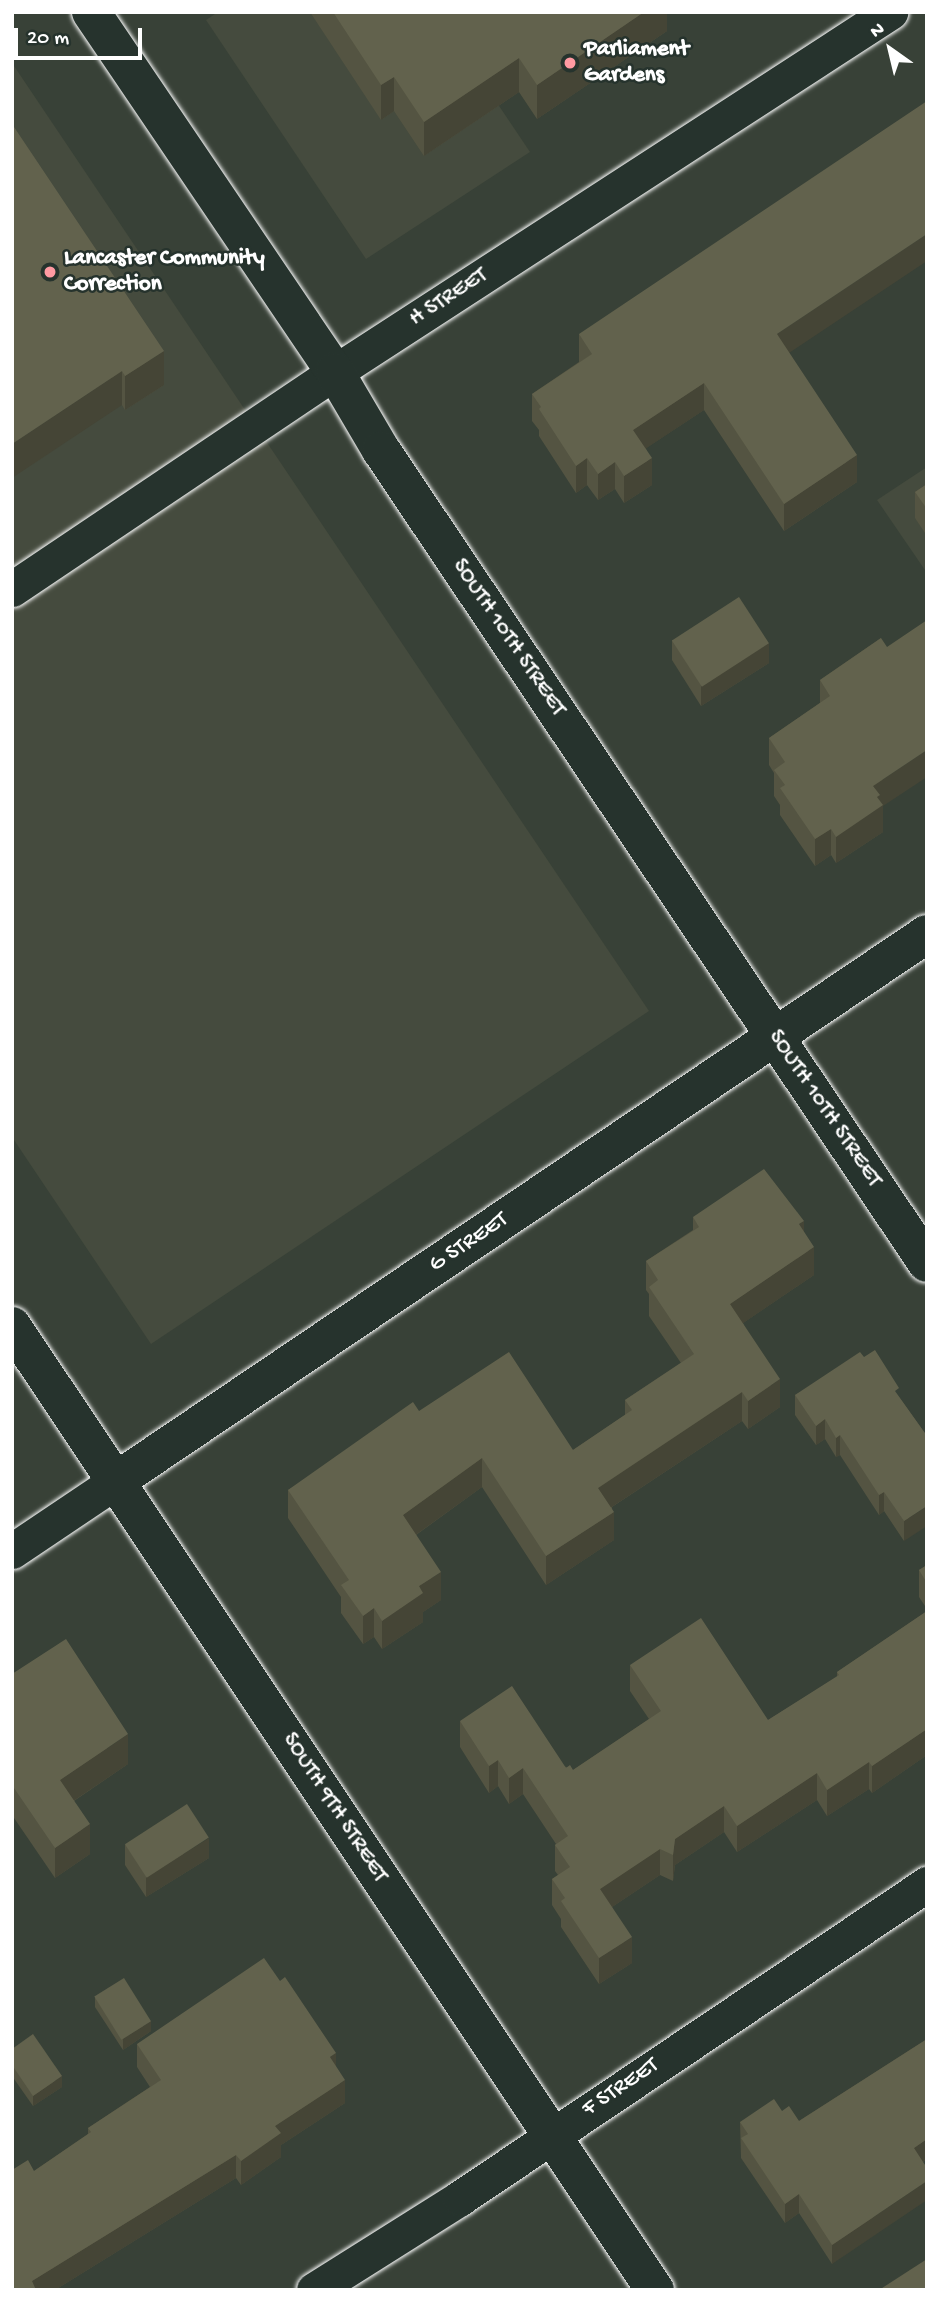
<!DOCTYPE html>
<html>
<head>
<meta charset="utf-8">
<style>
	body { margin:0 }
	#map { position:relative; width:939px; height:2302px; overflow:hidden; background:#384137; font-family:"Gochi Hand",sans-serif }
	div>[style] { position:absolute }
	.built>* { inset:0; background:#454b3e }
	.roads { filter:drop-shadow(0 0 2px #fff) drop-shadow(0 0 2px #fff) }
	.minor>* { height:35px; margin:-17.5px; padding:0 17.5px; transform-origin:17.5px; border-radius:17.5px; background:#26332d }
	.tertiary>* { height:38px; margin:-19px; padding:0 19px; transform-origin:19px; border-radius:19px; background:#26332d }
	.primary>* { height:38px; margin:-19px; padding:0 19px; transform-origin:19px; border-radius:19px; background:#26332d }
	.wall>* { inset:0; background:#545442 }
	.shaded-wall>* { inset:0; background:#454536 }
	.building>* { inset:0; background:#62624d; transform-origin:0 0 }
	.dots>* { width:19px; height:19px; translate:-50% -50%; box-sizing:border-box; border:4px solid #26332d; border-radius:50% }
	span { translate:-50% -50%; white-space:nowrap; text-align:center; line-height:1.15; -webkit-text-stroke:5px #26332d; paint-order:stroke }
	.poi-label { font-size:23px; color:#fff; font-weight:700 }
	.left { translate:0 -50%; text-align:left }
	.street-label { font-size:23px; color:#fff }
	.frame { position:absolute; inset:0; border:14px solid #fff; pointer-events:none }
	.north { position:absolute; left:855px; top:14px; width:70px; height:70px; -webkit-text-stroke:5px #26332d; paint-order:stroke; rotate:326deg; font-size:19px; font-weight:700; line-height:28px; text-align:center; color:#fff }
	.north::after { content:''; display:block; margin:auto; width:24px; height:32px; background:#fff; clip-path:polygon(50% 0,100% 100%,50% 72%,0 100%) }
	.scale { position:absolute; left:14px; top:28px; width:128px; height:32px; box-sizing:border-box; border:4px solid #fff; border-top:0; padding-left:9px; font-size:21px; line-height:24px; white-space:nowrap; color:#fff; -webkit-text-stroke:5px #26332d; paint-order:stroke }
</style>
</head>
<body>
<div id="map">
	<div class="built">
		<i style="clip-path:polygon(218px 12px,436px 12px,530px 152px,366px 259px,206px 20px)"></i>
		<i style="clip-path:polygon(12px 63px,649px 1011px,151px 1344px,12px 1137px)"></i>
		<i style="clip-path:polygon(927px 467px,927px 573px,877px 500px)"></i>
	</div>
	<div class="roads">
		<div class="minor">
			<i style="left:12px;top:589px;width:389px;rotate:-33.9deg"></i>
			<i style="left:335px;top:372px;width:662px;rotate:-32.97deg"></i>
			<i style="left:12px;top:1551px;width:125px;rotate:-33.9deg"></i>
			<i style="left:314px;top:2290px;width:173px;rotate:-32.2deg"></i>
			<i style="left:460px;top:2198px;width:563px;rotate:-33.92deg"></i>
		</div>
		<div class="tertiary">
			<i style="left:116px;top:1481px;width:978px;rotate:-34deg"></i>
		</div>
		<div class="primary">
			<i style="left:91px;top:12px;width:435px;rotate:55.9deg"></i>
			<i style="left:335px;top:372px;width:91px;rotate:59.5deg"></i>
			<i style="left:381px;top:450px;width:979px;rotate:56.12deg"></i>
			<i style="left:12px;top:1326px;width:1159px;rotate:56.3deg"></i>
		</div>
	</div>
	<div class="wall">
		<i style="clip-path:polygon(310px 12px,667px 12px,667px 31px,537px 119px,519px 92px,424px 156px,394px 111px,381px 120px)"></i>
		<i style="clip-path:polygon(12px 124px,164px 385px,125px 410px,122px 405px)"></i>
		<i style="clip-path:polygon(579px 334px,789px 353px,857px 482px,784px 531px,704px 410px,646px 448px,652px 485px,624px 503px,615px 489px,598px 500px,587px 485px,576px 493px,539px 436px,539px 430px,532px 421px,532px 394px,579px 362px)"></i>
		<i style="clip-path:polygon(927px 484px,927px 536px,915px 518px,915px 492px)"></i>
		<i style="clip-path:polygon(881px 638px,883px 832px,836px 863px,831px 855px,815px 866px,780px 815px,780px 805px,774px 796px,774px 773px,769px 765px,769px 738px,820px 703px,820px 680px)"></i>
		<i style="clip-path:polygon(672px 640px,769px 663px,701px 706px,672px 660px)"></i>
		<i style="clip-path:polygon(693px 1217px,804px 1232px,814px 1275px,743px 1323px,780px 1407px,748px 1429px,742px 1421px,612px 1507px,614px 1540px,546px 1585px,482px 1487px,416px 1535px,441px 1600px,423px 1612px,423px 1622px,382px 1649px,374px 1637px,363px 1644px,341px 1613px,341px 1597px,288px 1518px,288px 1490px,419px 1411px,573px 1450px,625px 1415px,625px 1400px,681px 1363px,649px 1316px,649px 1294px,646px 1290px,646px 1261px,693px 1230px)"></i>
		<i style="clip-path:polygon(864px 1357px,899px 1397px,927px 1436px,904px 1541px,884px 1511px,879px 1515px,840px 1455px,836px 1457px,825px 1439px,816px 1445px,795px 1415px,795px 1395px)"></i>
		<i style="clip-path:polygon(927px 1565px,927px 1609px,919px 1597px,919px 1570px)"></i>
		<i style="clip-path:polygon(927px 1611px,927px 1755px,872px 1793px,869px 1789px,827px 1816px,817px 1800px,737px 1852px,724px 1832px,675px 1865px,673px 1881px,660px 1875px,612px 1907px,632px 1963px,599px 1984px,561px 1927px,561px 1919px,552px 1905px,552px 1879px,558px 1875px,555px 1871px,555px 1845px,556px 1844px,523px 1794px,509px 1804px,498px 1786px,489px 1793px,460px 1747px,460px 1721px,573px 1770px,649px 1719px,630px 1691px,630px 1665px,768px 1720px,837px 1677px,837px 1672px)"></i>
		<i style="clip-path:polygon(12px 1674px,128px 1764px,74px 1801px,90px 1854px,55px 1878px,12px 1815px)"></i>
		<i style="clip-path:polygon(125px 1845px,209px 1858px,146px 1897px,125px 1865px)"></i>
		<i style="clip-path:polygon(95px 1997px,151px 2031px,123px 2050px,95px 2007px)"></i>
		<i style="clip-path:polygon(927px 2039px,927px 2159px,923px 2162px,832px 2264px,799px 2213px,785px 2223px,741px 2158px,740px 2122px,782px 2111px,799px 2121px)"></i>
		<i style="clip-path:polygon(137px 2044px,336px 2067px,345px 2103px,281px 2145px,281px 2157px,241px 2185px,236px 2178px,55px 2290px,12px 2290px,34px 2171px,88px 2134px,88px 2128px,150px 2087px,137px 2067px)"></i>
		<i style="clip-path:polygon(12px 2049px,62px 2087px,33px 2106px,12px 2076px)"></i>
	</div>
	<div class="shaded-wall">
		<i style="clip-path:polygon(644px 12px,667px 12px,667px 31px,537px 119px,537px 85px)"></i>
		<i style="clip-path:polygon(519px 58px,519px 92px,424px 156px,424px 122px)"></i>
		<i style="clip-path:polygon(394px 77px,394px 111px,381px 120px,381px 85px)"></i>
		<i style="clip-path:polygon(927px 234px,927px 261px,777px 361px,777px 334px)"></i>
		<i style="clip-path:polygon(164px 351px,164px 385px,125px 410px,125px 376px)"></i>
		<i style="clip-path:polygon(122px 371px,122px 405px,12px 478px,12px 444px)"></i>
		<i style="clip-path:polygon(704px 383px,704px 410px,633px 457px,633px 430px)"></i>
		<i style="clip-path:polygon(857px 455px,857px 482px,784px 531px,784px 504px)"></i>
		<i style="clip-path:polygon(587px 458px,587px 485px,576px 493px,576px 466px)"></i>
		<i style="clip-path:polygon(652px 458px,652px 485px,624px 503px,624px 476px)"></i>
		<i style="clip-path:polygon(615px 462px,615px 489px,598px 500px,598px 474px)"></i>
		<i style="clip-path:polygon(769px 643px,769px 663px,701px 706px,701px 686px)"></i>
		<i style="clip-path:polygon(927px 750px,927px 777px,883px 806px,883px 832px,836px 863px,836px 837px,873px 786px)"></i>
		<i style="clip-path:polygon(831px 829px,831px 855px,815px 866px,815px 839px)"></i>
		<i style="clip-path:polygon(804px 1221px,804px 1249px,799px 1224px)"></i>
		<i style="clip-path:polygon(814px 1247px,814px 1275px,730px 1332px,730px 1304px)"></i>
		<i style="clip-path:polygon(780px 1379px,780px 1407px,748px 1429px,748px 1401px)"></i>
		<i style="clip-path:polygon(742px 1392px,742px 1421px,598px 1516px,598px 1488px)"></i>
		<i style="clip-path:polygon(825px 1419px,825px 1439px,816px 1445px,816px 1426px)"></i>
		<i style="clip-path:polygon(840px 1435px,840px 1455px,836px 1457px,836px 1438px)"></i>
		<i style="clip-path:polygon(482px 1458px,482px 1487px,403px 1544px,403px 1515px)"></i>
		<i style="clip-path:polygon(884px 1492px,884px 1511px,879px 1515px,879px 1495px)"></i>
		<i style="clip-path:polygon(927px 1506px,927px 1526px,904px 1541px,904px 1521px)"></i>
		<i style="clip-path:polygon(614px 1512px,614px 1540px,546px 1585px,546px 1556px)"></i>
		<i style="clip-path:polygon(441px 1572px,441px 1600px,423px 1612px,423px 1622px,382px 1649px,382px 1621px,419px 1586px)"></i>
		<i style="clip-path:polygon(374px 1608px,374px 1637px,363px 1644px,363px 1616px)"></i>
		<i style="clip-path:polygon(927px 1729px,927px 1755px,872px 1793px,872px 1766px)"></i>
		<i style="clip-path:polygon(128px 1734px,128px 1764px,60px 1810px,60px 1780px)"></i>
		<i style="clip-path:polygon(498px 1760px,498px 1786px,489px 1793px,489px 1766px)"></i>
		<i style="clip-path:polygon(869px 1762px,869px 1789px,827px 1816px,827px 1790px)"></i>
		<i style="clip-path:polygon(523px 1768px,523px 1794px,509px 1804px,509px 1778px)"></i>
		<i style="clip-path:polygon(817px 1773px,817px 1800px,737px 1852px,737px 1826px)"></i>
		<i style="clip-path:polygon(724px 1806px,724px 1832px,675px 1865px,673px 1881px,673px 1855px,675px 1839px)"></i>
		<i style="clip-path:polygon(90px 1824px,90px 1854px,55px 1878px,55px 1848px)"></i>
		<i style="clip-path:polygon(209px 1838px,209px 1858px,146px 1897px,146px 1877px)"></i>
		<i style="clip-path:polygon(660px 1849px,660px 1875px,600px 1915px,600px 1889px)"></i>
		<i style="clip-path:polygon(632px 1937px,632px 1963px,599px 1984px,599px 1958px)"></i>
		<i style="clip-path:polygon(151px 2021px,151px 2031px,123px 2050px,123px 2039px)"></i>
		<i style="clip-path:polygon(336px 2053px,336px 2076px,330px 2057px)"></i>
		<i style="clip-path:polygon(62px 2076px,62px 2087px,33px 2106px,33px 2096px)"></i>
		<i style="clip-path:polygon(345px 2080px,345px 2103px,281px 2145px,281px 2157px,241px 2185px,241px 2161px,275px 2126px)"></i>
		<i style="clip-path:polygon(927px 2139px,927px 2159px,914px 2168px,914px 2148px)"></i>
		<i style="clip-path:polygon(236px 2155px,236px 2178px,55px 2290px,32px 2290px,32px 2281px)"></i>
		<i style="clip-path:polygon(927px 2181px,927px 2200px,832px 2264px,832px 2245px)"></i>
		<i style="clip-path:polygon(799px 2194px,799px 2213px,785px 2223px,785px 2204px)"></i>
	</div>
	<div class="building">
		<i style="clip-path:polygon(333px 12px,644px 12px,537px 85px,519px 58px,424px 122px,394px 77px,381px 85px)"></i>
		<i style="clip-path:polygon(927px 101px,927px 234px,777px 334px,857px 455px,784px 504px,704px 383px,633px 430px,652px 458px,624px 476px,615px 462px,598px 474px,587px 458px,576px 466px,539px 409px,541px 407px,532px 394px,592px 354px,579px 334px)"></i>
		<i style="clip-path:polygon(12px 124px,164px 351px,125px 376px,122px 371px,12px 444px)"></i>
		<i style="clip-path:polygon(927px 484px,927px 509px,915px 492px)"></i>
		<i style="left:739px;top:597px;width:55px;height:80px;rotate:57deg"></i>
		<i style="clip-path:polygon(927px 620px,927px 750px,873px 786px,880px 795px,877px 797px,883px 805px,836px 837px,831px 829px,815px 839px,780px 788px,785px 785px,774px 770px,785px 762px,769px 738px,830px 696px,820px 680px,881px 638px,887px 647px)"></i>
		<i style="clip-path:polygon(764px 1169px,804px 1221px,799px 1224px,814px 1247px,730px 1304px,780px 1379px,748px 1401px,742px 1392px,598px 1488px,614px 1512px,546px 1556px,482px 1458px,403px 1515px,441px 1572px,419px 1586px,423px 1593px,382px 1621px,374px 1608px,363px 1616px,341px 1585px,349px 1580px,288px 1490px,413px 1402px,419px 1411px,509px 1352px,573px 1450px,632px 1410px,625px 1400px,694px 1354px,649px 1287px,658px 1280px,646px 1261px,699px 1227px,693px 1217px)"></i>
		<i style="clip-path:polygon(875px 1350px,899px 1388px,895px 1391px,927px 1436px,927px 1506px,904px 1521px,884px 1492px,879px 1495px,840px 1435px,836px 1438px,825px 1419px,816px 1426px,795px 1395px,860px 1352px,864px 1357px)"></i>
		<i style="clip-path:polygon(927px 1565px,927px 1583px,919px 1570px)"></i>
		<i style="clip-path:polygon(927px 1611px,927px 1729px,872px 1766px,869px 1762px,827px 1790px,817px 1773px,737px 1826px,724px 1806px,675px 1839px,673px 1855px,660px 1849px,600px 1889px,632px 1937px,599px 1958px,561px 1901px,565px 1898px,552px 1879px,570px 1867px,555px 1845px,568px 1836px,523px 1768px,509px 1778px,498px 1760px,489px 1766px,460px 1721px,512px 1686px,566px 1768px,570px 1765px,573px 1770px,661px 1711px,630px 1665px,701px 1618px,768px 1720px,839px 1675px,837px 1672px)"></i>
		<i style="clip-path:polygon(66px 1639px,128px 1734px,60px 1780px,90px 1824px,55px 1848px,12px 1785px,12px 1674px)"></i>
		<i style="left:187px;top:1804px;width:40px;height:74px;rotate:57deg"></i>
		<i style="clip-path:polygon(264px 1958px,280px 1981px,285px 1977px,336px 2053px,330px 2057px,345px 2080px,275px 2126px,281px 2133px,241px 2161px,236px 2155px,32px 2281px,36px 2290px,12px 2290px,12px 2170px,28px 2160px,34px 2171px,91px 2132px,88px 2128px,161px 2080px,137px 2044px)"></i>
		<i style="left:124px;top:1978px;width:51px;height:35px;rotate:58deg"></i>
		<i style="clip-path:polygon(33px 2034px,62px 2076px,33px 2096px,12px 2065px,12px 2049px)"></i>
		<i style="clip-path:polygon(927px 2039px,927px 2139px,914px 2148px,927px 2168px,927px 2181px,832px 2245px,799px 2194px,785px 2204px,741px 2138px,748px 2134px,740px 2122px,774px 2099px,782px 2111px,789px 2106px,799px 2121px)"></i>
		<i style="clip-path:polygon(927px 2259px,927px 2290px,879px 2290px)"></i>
	</div>
	<div class="dots">
		<i style="left:570px;top:63px;background:#ff9aa2"></i>
		<i style="left:50px;top:272px;background:#ff9aa2"></i>
	</div>
	<div class="poi-label">
		<span class="left" style="left:584px;top:63px">Parliament<br>Gardens</span>
		<span class="left" style="left:64px;top:272px">Lancaster Community<br>Correction</span>
	</div>
	<div class="street-label">
		<span style="left:449px;top:298px;rotate:-33deg">H STREET</span>
		<span style="left:508px;top:638px;rotate:56deg">SOUTH 10TH STREET</span>
		<span style="left:824px;top:1109px;rotate:56deg">SOUTH 10TH STREET</span>
		<span style="left:469px;top:1243px;rotate:-34deg">G STREET</span>
		<span style="left:334px;top:1808px;rotate:57deg">SOUTH 9TH STREET</span>
		<span style="left:621px;top:2088px;rotate:-34deg">F STREET</span>
	</div>
	<div class="frame"></div>
	<div class="north">N</div>
	<div class="scale">20 m</div>
</div>
</body>
</html>
